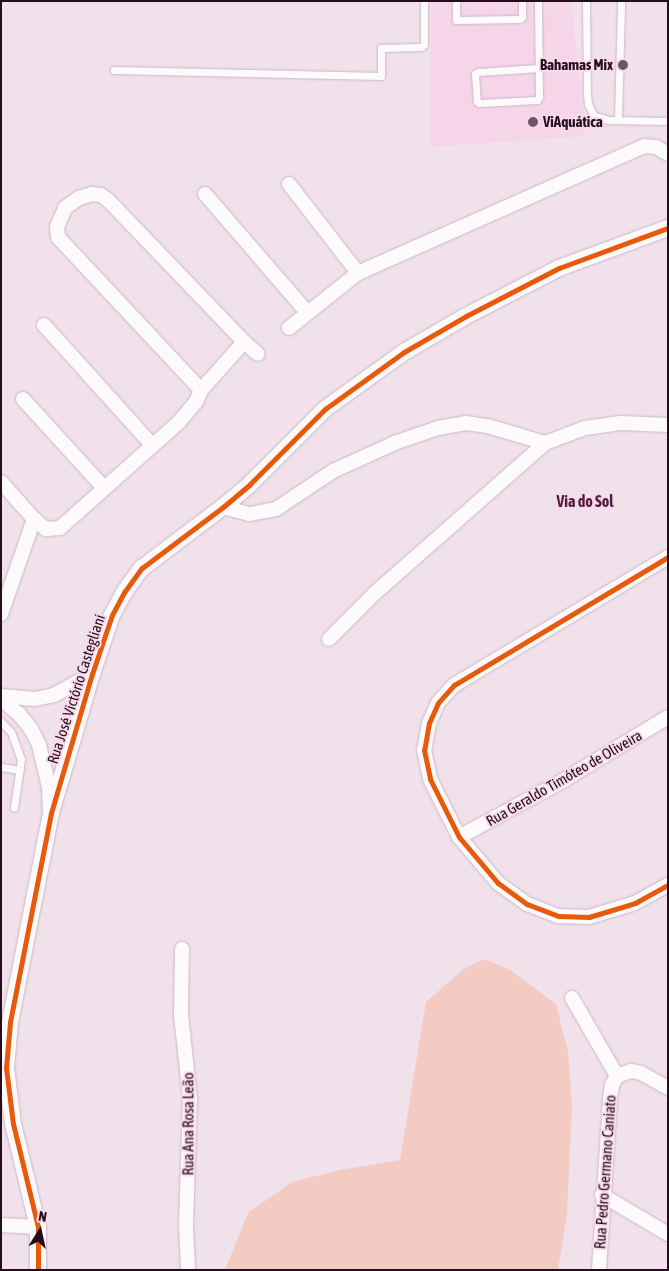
<!DOCTYPE html>
<html>
<head>
<meta charset="utf-8">
<style>
	body { margin:0 }
	#map { position:relative; width:669px; height:1271px; overflow:hidden; background:#f1e1eb; font-family:"Asap Condensed",sans-serif }
	div>[style] { position:absolute }
	.built>* { inset:0; background:#f6d5e9 }
	.green>* { inset:0; background:#f3cbc3 }
	.roads { filter:drop-shadow(0 0 1px #ccb8c4) drop-shadow(0 0 1px #ccb8c4) }
	.service>* { height:7px; margin:-3.5px; padding:0 3.5px; transform-origin:3.5px; border-radius:3.5px; background:#fdfafc }
	.minor>* { height:14px; margin:-7px; padding:0 7px; transform-origin:7px; border-radius:7px; background:#fdfafc }
	.tertiary>* { height:16px; margin:-8px; padding:0 8px; transform-origin:8px; border-radius:8px; background:#fdfafc }
	.cycleway>* { height:5px; margin:-2.5px; padding:0 2.5px; transform-origin:2.5px; border-radius:2.5px; background:#e8590c }
	.dots>* { width:14px; height:14px; translate:-50% -50%; box-sizing:border-box; border:2px solid #f7dbec; border-radius:50% }
	span { translate:-50% -50%; white-space:nowrap; text-align:center; line-height:1.15; -webkit-text-stroke:4px #f7dbec; paint-order:stroke }
	.poi-label { font-size:15px; color:#250d1d; font-weight:700 }
	.right { translate:-100% -50%; text-align:right }
	.left { translate:0 -50%; text-align:left }
	.street-label { font-size:15px; color:#250d1d }
	.neighbourhood-label { font-size:16px; color:#521b41; font-weight:700 }
	.frame { position:absolute; inset:0; border:2px solid #250d1d; pointer-events:none }
	.north { position:absolute; left:15px; top:1206px; width:50px; height:50px; -webkit-text-stroke:4px #f7dbec; paint-order:stroke; rotate:10deg; font-size:14px; font-weight:700; line-height:20px; text-align:center; color:#250d1d }
	.north::after { content:''; display:block; margin:auto; width:18px; height:22px; background:#250d1d; clip-path:polygon(50% 0,100% 100%,50% 72%,0 100%) }
</style>
</head>
<body>
<div id="map">
	<div class="built">
		<i style="clip-path:polygon(431px 1px,571px 1px,585px 136px,431px 147px)"></i>
	</div>
	<div class="green">
		<i style="clip-path:polygon(484px 959px,510px 970px,556px 1004px,568px 1052px,572px 1104px,567px 1214px,558px 1270px,225px 1270px,248px 1213px,292px 1182px,340px 1170px,400px 1160px,426px 1002px,464px 969px)"></i>
	</div>
	<div class="roads">
		<div class="service">
			<i style="left:456px;top:1px;width:19px;rotate:90deg"></i>
			<i style="left:456px;top:20px;width:64px;rotate:-0.9deg"></i>
			<i style="left:520px;top:19px;width:3px;rotate:-45deg"></i>
			<i style="left:522px;top:17px;width:16px;rotate:-90deg"></i>
			<i style="left:586px;top:1px;width:92px;rotate:89.4deg"></i>
			<i style="left:587px;top:93px;width:11px;rotate:85deg"></i>
			<i style="left:588px;top:104px;width:13px;rotate:63deg"></i>
			<i style="left:594px;top:116px;width:16px;rotate:15deg"></i>
			<i style="left:609px;top:120px;width:59px;rotate:1deg"></i>
			<i style="left:538px;top:68px;width:60px;rotate:176.2deg"></i>
			<i style="left:478px;top:72px;width:4px;rotate:146deg"></i>
			<i style="left:475px;top:74px;width:27px;rotate:86deg"></i>
			<i style="left:477px;top:101px;width:3px;rotate:45deg"></i>
			<i style="left:479px;top:103px;width:58px;rotate:-3deg"></i>
			<i style="left:537px;top:100px;width:4px;rotate:-56deg"></i>
			<i style="left:539px;top:97px;width:96px;rotate:-90.6deg"></i>
			<i style="left:114px;top:70px;width:267px;rotate:1.3deg"></i>
			<i style="left:381px;top:76px;width:28px;rotate:-90deg"></i>
			<i style="left:381px;top:48px;width:40px;rotate:-1.4deg"></i>
			<i style="left:421px;top:47px;width:4px;rotate:-45deg"></i>
			<i style="left:424px;top:44px;width:43px;rotate:-90deg"></i>
			<i style="left:618px;top:119px;width:118px;rotate:-88.5deg"></i>
			<i style="left:1px;top:722px;width:14px;rotate:45deg"></i>
			<i style="left:11px;top:732px;width:29px;rotate:70deg"></i>
			<i style="left:21px;top:759px;width:49px;rotate:98.3deg"></i>
			<i style="left:1px;top:767px;width:19px;rotate:9deg"></i>
		</div>
		<div class="minor">
			<i style="left:289px;top:184px;width:113px;rotate:52.2deg"></i>
			<i style="left:205px;top:194px;width:156px;rotate:49.2deg"></i>
			<i style="left:44px;top:325px;width:161px;rotate:48deg"></i>
			<i style="left:289px;top:328px;width:88px;rotate:-38.6deg"></i>
			<i style="left:358px;top:273px;width:313px;rotate:-23.9deg"></i>
			<i style="left:644px;top:146px;width:12px;rotate:5deg"></i>
			<i style="left:656px;top:147px;width:14px;rotate:30deg"></i>
			<i style="left:201px;top:390px;width:209px;rotate:-133.1deg"></i>
			<i style="left:58px;top:237px;width:10px;rotate:-96deg"></i>
			<i style="left:57px;top:227px;width:21px;rotate:-67deg"></i>
			<i style="left:65px;top:208px;width:17px;rotate:-36deg"></i>
			<i style="left:79px;top:198px;width:14px;rotate:-17deg"></i>
			<i style="left:92px;top:194px;width:9px;rotate:6deg"></i>
			<i style="left:101px;top:195px;width:10px;rotate:37deg"></i>
			<i style="left:109px;top:201px;width:195px;rotate:46.2deg"></i>
			<i style="left:23px;top:399px;width:120px;rotate:47.7deg"></i>
			<i style="left:1px;top:482px;width:50px;rotate:48.3deg"></i>
			<i style="left:223px;top:507px;width:28px;rotate:15deg"></i>
			<i style="left:250px;top:514px;width:26px;rotate:-11deg"></i>
			<i style="left:276px;top:509px;width:69px;rotate:-33.7deg"></i>
			<i style="left:333px;top:471px;width:70px;rotate:-24.4deg"></i>
			<i style="left:397px;top:442px;width:43px;rotate:-18.9deg"></i>
			<i style="left:438px;top:428px;width:28px;rotate:-10deg"></i>
			<i style="left:466px;top:423px;width:22px;rotate:8deg"></i>
			<i style="left:488px;top:426px;width:59px;rotate:16.6deg"></i>
			<i style="left:668px;top:557px;width:249px;rotate:149.1deg"></i>
			<i style="left:454px;top:685px;width:24px;rotate:132deg"></i>
			<i style="left:438px;top:703px;width:22px;rotate:114deg"></i>
			<i style="left:429px;top:723px;width:27px;rotate:100deg"></i>
			<i style="left:424px;top:750px;width:30px;rotate:78deg"></i>
			<i style="left:430px;top:779px;width:65px;rotate:63.4deg"></i>
			<i style="left:459px;top:837px;width:60px;rotate:49.7deg"></i>
			<i style="left:498px;top:883px;width:36px;rotate:36deg"></i>
			<i style="left:527px;top:904px;width:34px;rotate:21deg"></i>
			<i style="left:559px;top:916px;width:30px;rotate:2deg"></i>
			<i style="left:589px;top:917px;width:48px;rotate:-16.9deg"></i>
			<i style="left:635px;top:903px;width:38px;rotate:-29deg"></i>
			<i style="left:1px;top:614px;width:101px;rotate:-70.8deg"></i>
			<i style="left:34px;top:519px;width:16px;rotate:40deg"></i>
			<i style="left:46px;top:529px;width:14px;rotate:-4deg"></i>
			<i style="left:60px;top:528px;width:159px;rotate:-41.7deg"></i>
			<i style="left:179px;top:422px;width:26px;rotate:-50deg"></i>
			<i style="left:196px;top:402px;width:13px;rotate:-67deg"></i>
			<i style="left:201px;top:390px;width:64px;rotate:-48.1deg"></i>
			<i style="left:244px;top:342px;width:18px;rotate:41deg"></i>
			<i style="left:329px;top:639px;width:65px;rotate:-45deg"></i>
			<i style="left:375px;top:593px;width:227px;rotate:-41.4deg"></i>
			<i style="left:545px;top:443px;width:43px;rotate:-20.6deg"></i>
			<i style="left:585px;top:428px;width:36px;rotate:-8deg"></i>
			<i style="left:621px;top:423px;width:47px;rotate:2.4deg"></i>
			<i style="left:1px;top:696px;width:34px;rotate:5deg"></i>
			<i style="left:35px;top:699px;width:19px;rotate:-12deg"></i>
			<i style="left:54px;top:695px;width:43px;rotate:-28.9deg"></i>
			<i style="left:1px;top:699px;width:23px;rotate:40deg"></i>
			<i style="left:19px;top:714px;width:19px;rotate:51deg"></i>
			<i style="left:31px;top:729px;width:18px;rotate:63deg"></i>
			<i style="left:39px;top:745px;width:43px;rotate:76.6deg"></i>
			<i style="left:49px;top:787px;width:23px;rotate:88deg"></i>
			<i style="left:459px;top:837px;width:114px;rotate:-28.4deg"></i>
			<i style="left:559px;top:783px;width:127px;rotate:-31.2deg"></i>
			<i style="left:182px;top:949px;width:66px;rotate:90.9deg"></i>
			<i style="left:181px;top:1015px;width:83px;rotate:83.8deg"></i>
			<i style="left:190px;top:1098px;width:128px;rotate:91.8deg"></i>
			<i style="left:186px;top:1226px;width:44px;rotate:87.4deg"></i>
			<i style="left:572px;top:998px;width:90px;rotate:60deg"></i>
			<i style="left:617px;top:1076px;width:15px;rotate:-20deg"></i>
			<i style="left:631px;top:1071px;width:10px;rotate:11deg"></i>
			<i style="left:641px;top:1073px;width:31px;rotate:29deg"></i>
			<i style="left:602px;top:1195px;width:77px;rotate:30.6deg"></i>
			<i style="left:1px;top:1225px;width:37px;rotate:3deg"></i>
			<i style="left:599px;top:1270px;width:171px;rotate:-86.3deg"></i>
			<i style="left:610px;top:1099px;width:14px;rotate:-82deg"></i>
			<i style="left:612px;top:1085px;width:10px;rotate:-61deg"></i>
		</div>
		<div class="tertiary">
			<i style="left:38px;top:1270px;width:43px;rotate:-90deg"></i>
			<i style="left:38px;top:1227px;width:106px;rotate:-103.6deg"></i>
			<i style="left:13px;top:1124px;width:56px;rotate:-97.1deg"></i>
			<i style="left:6px;top:1068px;width:46px;rotate:-85deg"></i>
			<i style="left:10px;top:1022px;width:213px;rotate:-78.9deg"></i>
			<i style="left:51px;top:813px;width:145px;rotate:-73.6deg"></i>
			<i style="left:92px;top:674px;width:62px;rotate:-71.3deg"></i>
			<i style="left:112px;top:615px;width:27px;rotate:-62deg"></i>
			<i style="left:125px;top:591px;width:29px;rotate:-54deg"></i>
			<i style="left:142px;top:568px;width:101px;rotate:-37deg"></i>
			<i style="left:223px;top:507px;width:35px;rotate:-40deg"></i>
			<i style="left:250px;top:484px;width:106px;rotate:-45deg"></i>
			<i style="left:325px;top:409px;width:97px;rotate:-35.8deg"></i>
			<i style="left:404px;top:352px;width:72px;rotate:-30.1deg"></i>
			<i style="left:466px;top:316px;width:105px;rotate:-27.3deg"></i>
			<i style="left:559px;top:268px;width:116px;rotate:-20.2deg"></i>
		</div>
	</div>
	<div class="cycleway">
		<i style="left:668px;top:557px;width:249px;rotate:149.1deg"></i>
		<i style="left:454px;top:685px;width:24px;rotate:132deg"></i>
		<i style="left:438px;top:703px;width:22px;rotate:114deg"></i>
		<i style="left:429px;top:723px;width:27px;rotate:100deg"></i>
		<i style="left:424px;top:750px;width:30px;rotate:78deg"></i>
		<i style="left:430px;top:779px;width:65px;rotate:63.4deg"></i>
		<i style="left:459px;top:837px;width:60px;rotate:49.7deg"></i>
		<i style="left:498px;top:883px;width:36px;rotate:36deg"></i>
		<i style="left:527px;top:904px;width:34px;rotate:21deg"></i>
		<i style="left:559px;top:916px;width:30px;rotate:2deg"></i>
		<i style="left:589px;top:917px;width:48px;rotate:-16.9deg"></i>
		<i style="left:635px;top:903px;width:38px;rotate:-29deg"></i>
		<i style="left:38px;top:1270px;width:43px;rotate:-90deg"></i>
		<i style="left:38px;top:1227px;width:106px;rotate:-103.6deg"></i>
		<i style="left:13px;top:1124px;width:56px;rotate:-97.1deg"></i>
		<i style="left:6px;top:1068px;width:46px;rotate:-85deg"></i>
		<i style="left:10px;top:1022px;width:213px;rotate:-78.9deg"></i>
		<i style="left:51px;top:813px;width:145px;rotate:-73.6deg"></i>
		<i style="left:92px;top:674px;width:62px;rotate:-71.3deg"></i>
		<i style="left:112px;top:615px;width:27px;rotate:-62deg"></i>
		<i style="left:125px;top:591px;width:29px;rotate:-54deg"></i>
		<i style="left:142px;top:568px;width:101px;rotate:-37deg"></i>
		<i style="left:223px;top:507px;width:35px;rotate:-40deg"></i>
		<i style="left:250px;top:484px;width:106px;rotate:-45deg"></i>
		<i style="left:325px;top:409px;width:97px;rotate:-35.8deg"></i>
		<i style="left:404px;top:352px;width:72px;rotate:-30.1deg"></i>
		<i style="left:466px;top:316px;width:105px;rotate:-27.3deg"></i>
		<i style="left:559px;top:268px;width:116px;rotate:-20.2deg"></i>
	</div>
	<div class="dots">
		<i style="left:623px;top:65px;background:#6c5765"></i>
		<i style="left:533px;top:122px;background:#6c5765"></i>
	</div>
	<div class="poi-label">
		<span class="right" style="left:613px;top:65px">Bahamas Mix</span>
		<span class="left" style="left:543px;top:122px">ViAquática</span>
	</div>
	<div class="street-label">
		<span style="left:76px;top:689px;rotate:-72deg">Rua José Victório Castegliani</span>
		<span style="left:564px;top:778px;rotate:-30deg">Rua Geraldo Timóteo de Oliveira</span>
		<span style="left:188px;top:1124px;rotate:-90deg">Rua Ana Rosa Leão</span>
		<span style="left:605px;top:1172px;rotate:-86deg">Rua Pedro Germano Caniato</span>
	</div>
	<div class="neighbourhood-label">
		<span style="left:585px;top:501px">Via do Sol</span>
	</div>
	<div class="frame"></div>
	<div class="north">N</div>
</div>
</body>
</html>
